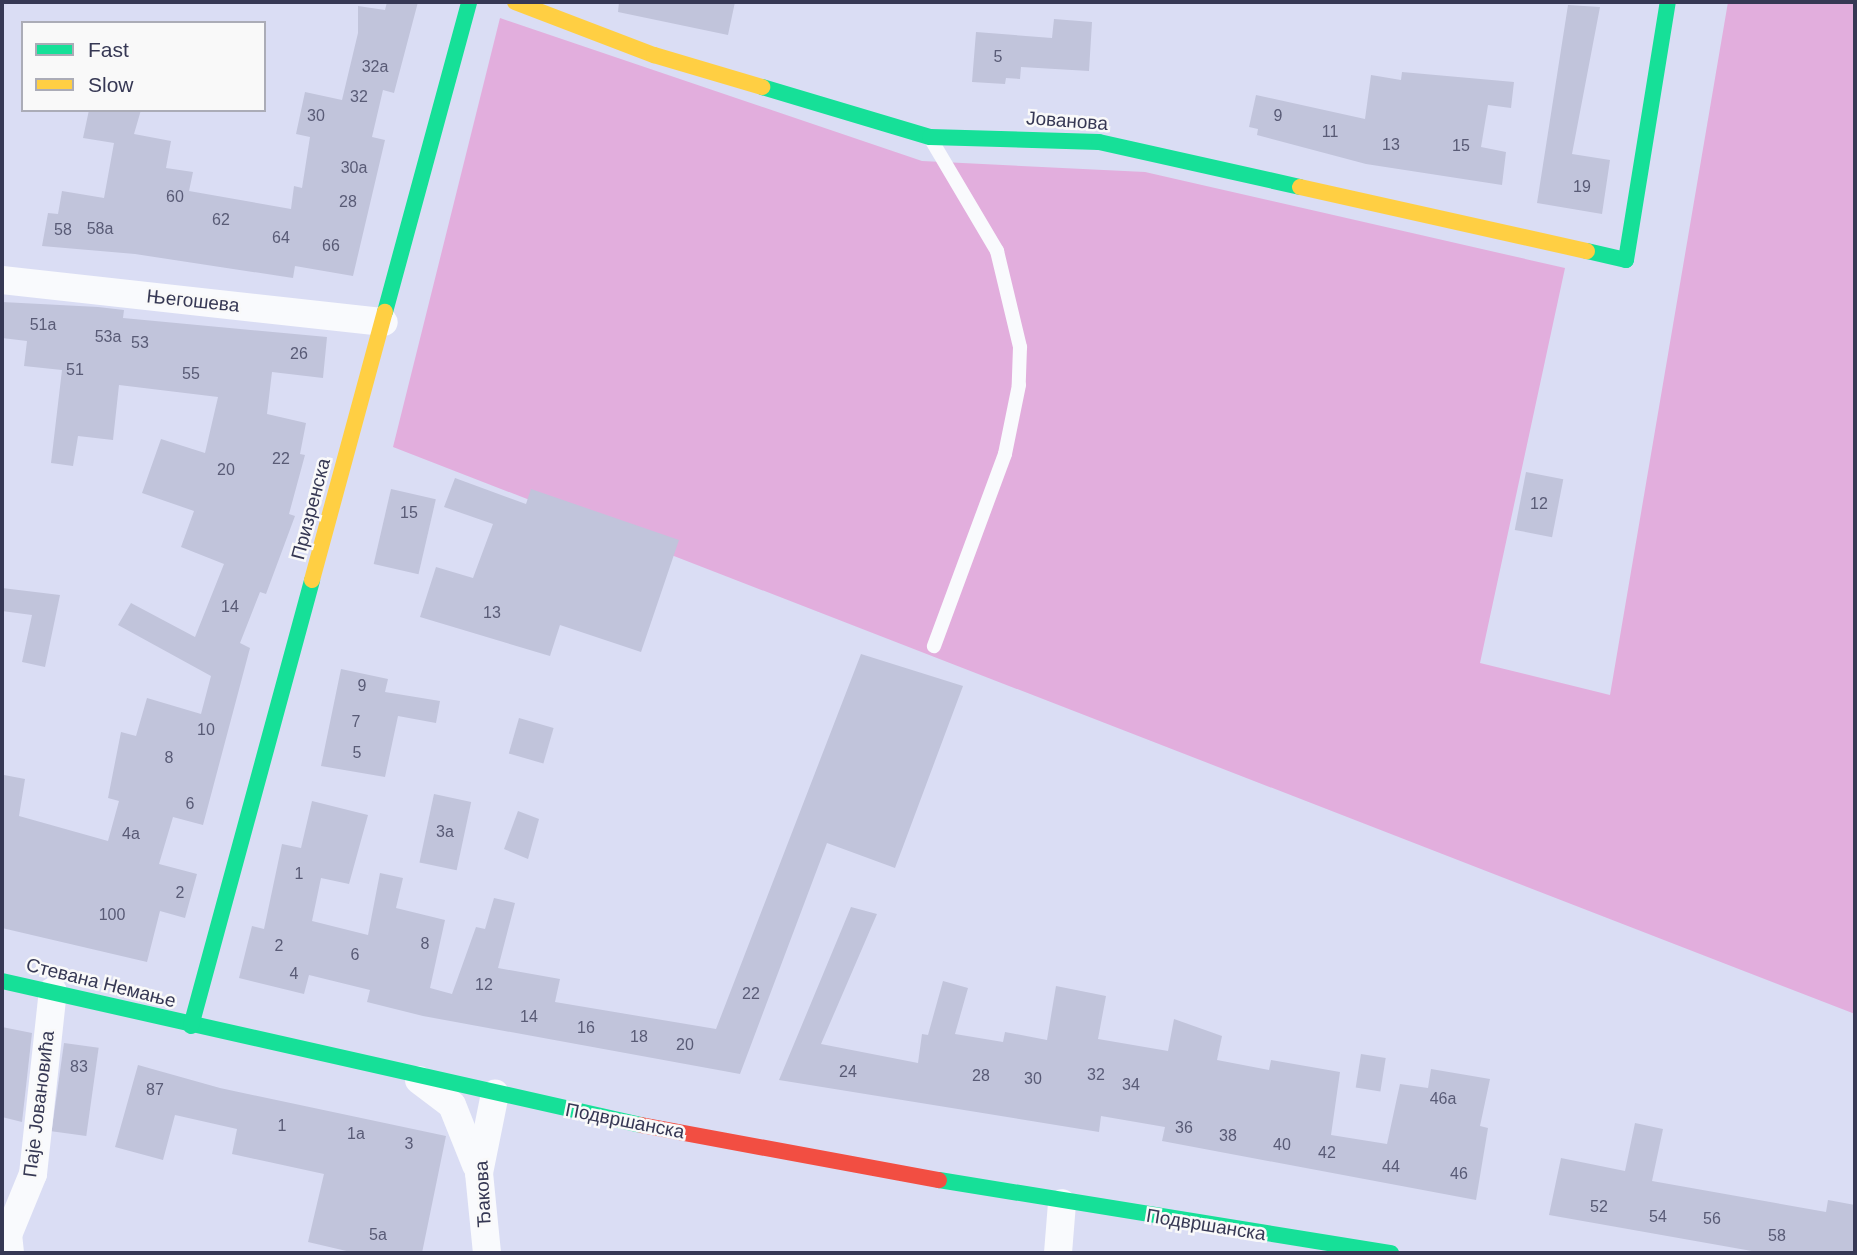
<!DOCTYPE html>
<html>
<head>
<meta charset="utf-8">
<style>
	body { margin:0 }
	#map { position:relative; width:1857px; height:1255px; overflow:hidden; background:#daddf4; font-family:Helvetica,sans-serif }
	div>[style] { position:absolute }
	.green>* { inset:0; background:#e2aedd }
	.building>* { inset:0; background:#c1c4db; transform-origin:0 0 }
	.lane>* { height:14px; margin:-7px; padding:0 7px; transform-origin:7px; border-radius:7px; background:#f9fafd }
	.street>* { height:28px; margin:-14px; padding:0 14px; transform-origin:14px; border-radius:14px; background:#f9fafd }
	.fast>* { height:16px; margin:-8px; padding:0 8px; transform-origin:8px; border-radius:8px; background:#16e098 }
	.slow>* { height:16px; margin:-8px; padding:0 8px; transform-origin:8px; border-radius:8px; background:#ffcf43 }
	.jam>* { height:16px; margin:-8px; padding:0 8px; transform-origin:8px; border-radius:8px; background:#f24e42 }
	span { translate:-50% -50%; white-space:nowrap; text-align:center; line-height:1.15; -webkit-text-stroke:5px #f9f9f9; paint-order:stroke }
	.number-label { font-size:16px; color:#595b76 }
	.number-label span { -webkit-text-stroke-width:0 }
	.street-label { font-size:19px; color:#363854 }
	.frame { position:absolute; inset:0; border:4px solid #363854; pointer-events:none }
	.legend { position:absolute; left:21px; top:21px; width:245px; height:91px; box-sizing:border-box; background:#f9f9f9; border:2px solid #abacb7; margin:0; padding:9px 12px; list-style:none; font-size:21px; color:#363854 }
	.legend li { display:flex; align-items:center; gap:14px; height:35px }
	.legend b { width:35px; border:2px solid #abacb7 }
</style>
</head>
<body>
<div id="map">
	<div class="green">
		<i style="clip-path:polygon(1728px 2px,1855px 2px,1855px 1014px,393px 447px,500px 18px,922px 161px,1145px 172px,1565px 268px,1480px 663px,1610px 695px)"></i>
	</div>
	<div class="building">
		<i style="clip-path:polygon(387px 2px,418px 2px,394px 93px,383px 90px,372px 137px,385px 140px,353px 276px,295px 266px,293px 278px,135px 254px,42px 246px,48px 213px,58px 214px,62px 191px,104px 198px,114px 143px,83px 138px,89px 110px,141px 110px,134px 134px,171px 141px,166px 168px,193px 172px,189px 191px,291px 209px,294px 186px,302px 188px,310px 137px,296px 134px,305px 92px,342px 100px,358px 33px,358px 6px,385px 10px)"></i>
		<i style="clip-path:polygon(619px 2px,735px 2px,728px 35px,618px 12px)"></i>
		<i style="clip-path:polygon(1568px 5px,1600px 7px,1572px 154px,1610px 160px,1602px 214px,1537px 203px)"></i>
		<i style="clip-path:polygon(1054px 19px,1092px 22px,1089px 71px,1021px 67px,1020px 79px,1006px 78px,1005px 84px,972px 82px,976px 32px,1052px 38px)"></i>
		<i style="clip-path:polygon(1402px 72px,1514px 82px,1511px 108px,1488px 105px,1481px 147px,1506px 152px,1502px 185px,1366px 164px,1257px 135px,1258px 129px,1249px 127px,1256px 95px,1365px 119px,1371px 75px,1401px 80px)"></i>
		<i style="clip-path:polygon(2px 302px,98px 307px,124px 310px,123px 318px,327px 337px,323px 378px,272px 372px,267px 414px,306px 423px,300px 454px,305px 455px,289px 514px,295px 516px,266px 594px,260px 592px,240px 643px,250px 648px,203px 825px,173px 817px,159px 864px,197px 874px,185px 918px,160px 911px,147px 962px,2px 928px,2px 788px,4px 775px,25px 779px,19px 816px,108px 841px,119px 801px,108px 798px,121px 732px,136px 736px,147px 698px,201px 714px,211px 676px,118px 625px,131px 603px,195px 637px,224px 564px,181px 547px,194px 511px,142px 493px,161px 439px,205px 453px,218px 397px,119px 385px,113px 440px,78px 436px,73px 466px,51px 463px,62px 370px,24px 366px,27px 341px,2px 338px)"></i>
		<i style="left:1526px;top:472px;width:38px;height:59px;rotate:11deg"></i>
		<i style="clip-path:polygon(455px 478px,526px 504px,531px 489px,679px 540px,641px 652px,560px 625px,550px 656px,420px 617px,436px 567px,473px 578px,493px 524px,444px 507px)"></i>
		<i style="left:391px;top:489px;width:46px;height:77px;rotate:13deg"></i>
		<i style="clip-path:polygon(2px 588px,60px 595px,45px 667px,22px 662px,32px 615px,2px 611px)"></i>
		<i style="clip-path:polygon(861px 654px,963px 686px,895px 868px,827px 843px,740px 1074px,423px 1016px,367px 1002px,370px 990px,309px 975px,304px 994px,239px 978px,252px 926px,264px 929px,282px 844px,301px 848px,312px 801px,368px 815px,349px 884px,321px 878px,312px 921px,368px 935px,380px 873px,403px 878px,396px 908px,445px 920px,430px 988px,452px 994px,476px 927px,485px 929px,494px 898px,515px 903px,498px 968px,560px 979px,555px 1002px,716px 1029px)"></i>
		<i style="clip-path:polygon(341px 669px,388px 679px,385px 692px,440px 701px,436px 723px,398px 716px,385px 777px,321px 766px)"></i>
		<i style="left:519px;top:718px;width:36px;height:37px;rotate:16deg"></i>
		<i style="left:434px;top:794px;width:38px;height:70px;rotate:12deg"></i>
		<i style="clip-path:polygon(518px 811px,539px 819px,528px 859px,504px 849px)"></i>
		<i style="clip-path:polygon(851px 907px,877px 914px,821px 1044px,918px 1063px,922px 1034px,928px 1035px,943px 981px,968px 988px,955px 1034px,1003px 1042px,1005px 1032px,1047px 1040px,1056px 986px,1106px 996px,1098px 1039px,1168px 1051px,1174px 1019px,1222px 1036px,1217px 1060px,1269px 1070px,1271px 1060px,1340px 1072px,1331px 1135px,1387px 1144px,1400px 1084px,1428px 1088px,1431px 1069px,1490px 1079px,1480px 1126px,1488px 1128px,1476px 1200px,1162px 1141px,1165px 1127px,1101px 1116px,1099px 1132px,779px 1080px)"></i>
		<i style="clip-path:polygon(2px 1027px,32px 1033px,22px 1122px,2px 1117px)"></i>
		<i style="left:64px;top:1043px;width:35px;height:89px;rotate:8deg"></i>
		<i style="left:1361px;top:1054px;width:25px;height:34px;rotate:9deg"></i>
		<i style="clip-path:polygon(138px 1065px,220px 1088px,446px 1136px,422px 1253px,355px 1253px,308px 1242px,324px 1174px,232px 1154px,237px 1129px,175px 1115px,163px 1160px,115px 1147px)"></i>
		<i style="clip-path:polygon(1635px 1123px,1663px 1129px,1652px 1181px,1826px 1212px,1828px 1200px,1855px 1205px,1855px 1253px,1763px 1253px,1549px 1215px,1561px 1158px,1625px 1171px)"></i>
	</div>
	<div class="lane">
		<i style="left:932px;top:141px;width:128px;rotate:59.4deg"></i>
		<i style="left:997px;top:251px;width:99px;rotate:76.5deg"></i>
		<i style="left:1020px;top:347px;width:38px;rotate:92deg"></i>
		<i style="left:1019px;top:385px;width:70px;rotate:101.5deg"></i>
		<i style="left:1005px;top:454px;width:205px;rotate:110.3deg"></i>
	</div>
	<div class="street">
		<i style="left:2px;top:280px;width:384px;rotate:6.3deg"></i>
		<i style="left:419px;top:1080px;width:41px;rotate:37.1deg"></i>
		<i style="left:452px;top:1105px;width:65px;rotate:68.2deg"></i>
		<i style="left:10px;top:1253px;width:18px;rotate:-96deg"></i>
		<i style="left:8px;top:1235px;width:66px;rotate:-67.7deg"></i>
		<i style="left:33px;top:1174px;width:184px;rotate:-83.8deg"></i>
		<i style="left:487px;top:1253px;width:80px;rotate:-95.7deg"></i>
		<i style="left:479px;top:1173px;width:81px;rotate:-78.6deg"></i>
		<i style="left:1058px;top:1253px;width:50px;rotate:-85.4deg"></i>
	</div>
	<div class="fast">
		<i style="left:762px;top:87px;width:175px;rotate:16.6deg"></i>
		<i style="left:930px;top:137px;width:169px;rotate:1.7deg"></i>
		<i style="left:1099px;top:142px;width:206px;rotate:12.6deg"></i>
		<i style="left:1587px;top:251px;width:40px;rotate:13deg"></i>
		<i style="left:1626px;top:260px;width:261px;rotate:-80.8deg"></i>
		<i style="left:385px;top:312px;width:321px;rotate:-74.8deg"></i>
		<i style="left:2px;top:981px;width:655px;rotate:12.7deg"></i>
		<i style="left:191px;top:1026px;width:462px;rotate:-74.8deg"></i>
		<i style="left:939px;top:1180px;width:458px;rotate:9.2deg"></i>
	</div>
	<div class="slow">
		<i style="left:515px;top:2px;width:149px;rotate:20.9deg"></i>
		<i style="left:654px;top:55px;width:113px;rotate:16.5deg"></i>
		<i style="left:1300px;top:187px;width:294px;rotate:12.6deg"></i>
		<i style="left:312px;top:580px;width:278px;rotate:-74.8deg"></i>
	</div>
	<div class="jam">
		<i style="left:641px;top:1125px;width:303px;rotate:10.5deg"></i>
	</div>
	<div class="number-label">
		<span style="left:998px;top:57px">5</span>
		<span style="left:375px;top:67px">32a</span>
		<span style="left:359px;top:97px">32</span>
		<span style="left:316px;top:116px">30</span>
		<span style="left:1278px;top:116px">9</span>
		<span style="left:1330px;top:132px">11</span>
		<span style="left:1391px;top:145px">13</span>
		<span style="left:1461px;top:146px">15</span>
		<span style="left:354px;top:168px">30a</span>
		<span style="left:1582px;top:187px">19</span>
		<span style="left:175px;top:197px">60</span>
		<span style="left:348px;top:202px">28</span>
		<span style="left:221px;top:220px">62</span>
		<span style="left:100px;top:229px">58a</span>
		<span style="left:63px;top:230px">58</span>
		<span style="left:281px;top:238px">64</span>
		<span style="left:331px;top:246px">66</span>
		<span style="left:43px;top:325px">51a</span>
		<span style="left:108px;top:337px">53a</span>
		<span style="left:140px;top:343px">53</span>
		<span style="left:299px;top:354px">26</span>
		<span style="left:75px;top:370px">51</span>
		<span style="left:191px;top:374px">55</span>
		<span style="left:281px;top:459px">22</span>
		<span style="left:226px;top:470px">20</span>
		<span style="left:1539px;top:504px">12</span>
		<span style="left:409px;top:513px">15</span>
		<span style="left:230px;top:607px">14</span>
		<span style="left:492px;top:613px">13</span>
		<span style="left:362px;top:686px">9</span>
		<span style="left:356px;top:722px">7</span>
		<span style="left:206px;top:730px">10</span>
		<span style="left:357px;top:753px">5</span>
		<span style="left:169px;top:758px">8</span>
		<span style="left:190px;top:804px">6</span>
		<span style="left:445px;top:832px">3a</span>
		<span style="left:131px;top:834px">4a</span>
		<span style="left:299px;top:874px">1</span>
		<span style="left:180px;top:893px">2</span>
		<span style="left:112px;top:915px">100</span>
		<span style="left:425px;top:944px">8</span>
		<span style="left:279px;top:946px">2</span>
		<span style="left:355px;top:955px">6</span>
		<span style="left:294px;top:974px">4</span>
		<span style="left:484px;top:985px">12</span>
		<span style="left:751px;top:994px">22</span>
		<span style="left:529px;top:1017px">14</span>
		<span style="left:586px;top:1028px">16</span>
		<span style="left:639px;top:1037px">18</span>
		<span style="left:685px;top:1045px">20</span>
		<span style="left:79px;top:1067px">83</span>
		<span style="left:848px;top:1072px">24</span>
		<span style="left:1096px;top:1075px">32</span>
		<span style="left:981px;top:1076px">28</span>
		<span style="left:1033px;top:1079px">30</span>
		<span style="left:1131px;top:1085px">34</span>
		<span style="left:155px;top:1090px">87</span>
		<span style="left:1443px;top:1099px">46a</span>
		<span style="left:282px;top:1126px">1</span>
		<span style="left:1184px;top:1128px">36</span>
		<span style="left:356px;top:1134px">1a</span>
		<span style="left:1228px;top:1136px">38</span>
		<span style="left:409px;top:1144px">3</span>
		<span style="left:1282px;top:1145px">40</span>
		<span style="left:1327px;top:1153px">42</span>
		<span style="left:1391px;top:1167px">44</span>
		<span style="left:1459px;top:1174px">46</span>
		<span style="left:1599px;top:1207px">52</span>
		<span style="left:1658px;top:1217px">54</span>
		<span style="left:1712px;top:1219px">56</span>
		<span style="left:378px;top:1235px">5a</span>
		<span style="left:1777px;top:1236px">58</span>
	</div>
	<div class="street-label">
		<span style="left:1067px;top:121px;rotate:4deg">Јованова</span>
		<span style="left:193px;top:301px;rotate:6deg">Његошева</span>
		<span style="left:311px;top:509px;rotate:-75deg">Призренска</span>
		<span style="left:101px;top:983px;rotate:14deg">Стевана Немање</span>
		<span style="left:39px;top:1104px;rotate:-83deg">Паје Јовановића</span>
		<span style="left:625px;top:1121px;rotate:11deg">Подвршанска</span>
		<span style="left:483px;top:1194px;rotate:-93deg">Ђакова</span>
		<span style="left:1206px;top:1225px;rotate:9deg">Подвршанска</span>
	</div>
	<div class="frame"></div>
	<ul class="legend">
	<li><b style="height:9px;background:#16e098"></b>Fast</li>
	<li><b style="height:9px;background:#ffcf43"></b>Slow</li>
	</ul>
</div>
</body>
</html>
